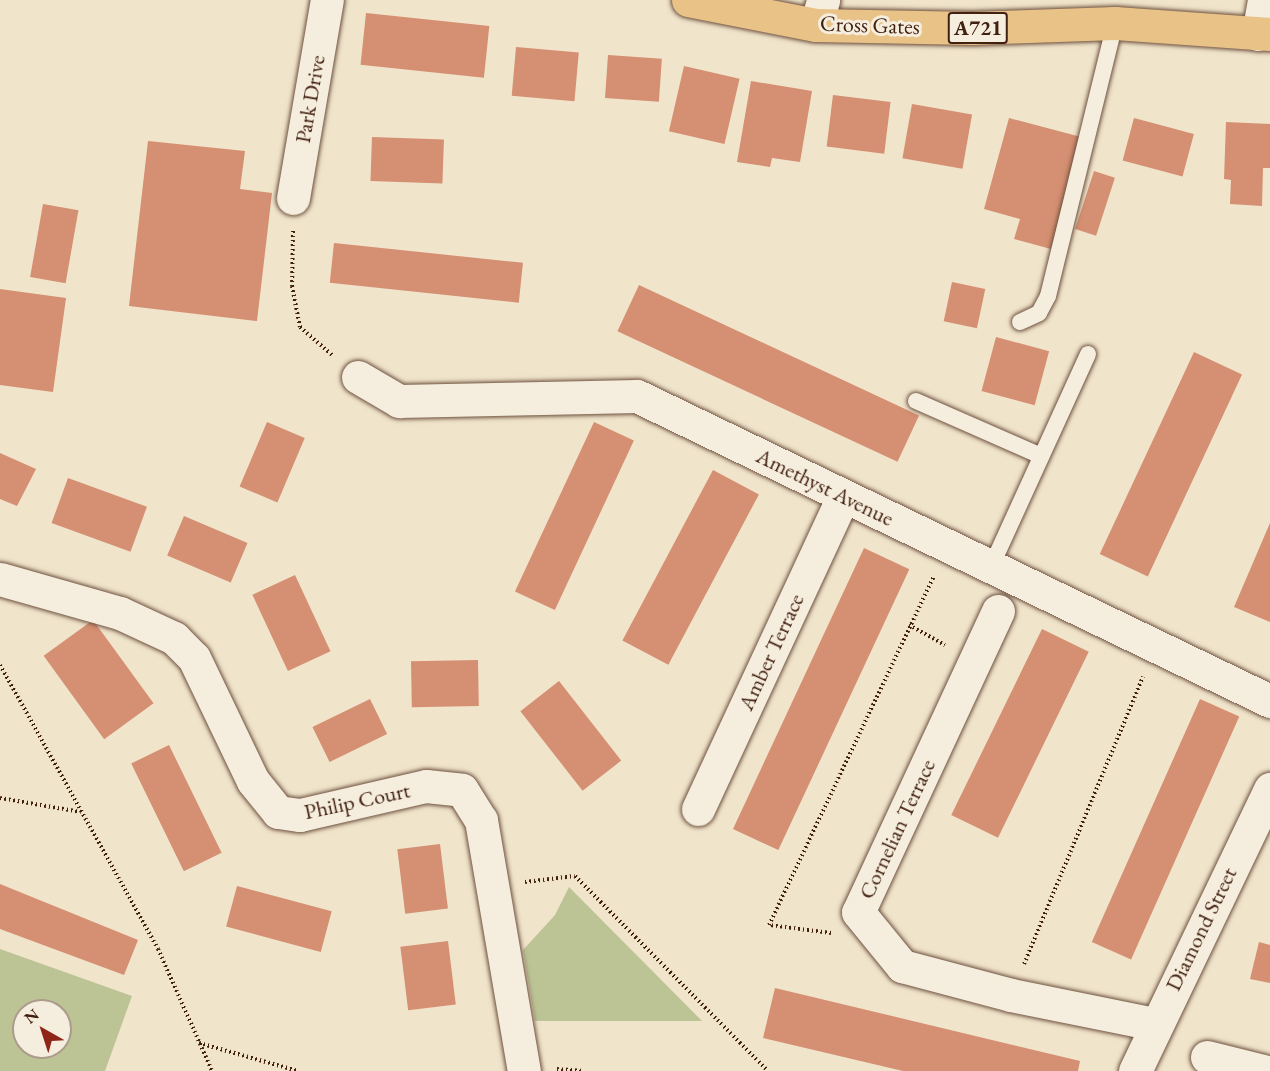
<!DOCTYPE html>
<html>
<head>
<meta charset="utf-8">
<style>
	body { margin:0 }
	#map { position:relative; width:1270px; height:1071px; overflow:hidden; background:#f0e4cb; font-family:"EB Garamond",serif }
	div>[style] { position:absolute }
	.green>* { inset:0; background:#bcc395 }
	.building>* { inset:0; background:#d58f72; transform-origin:0 0 }
	.path>* { height:4px; margin-top:-2px; transform-origin:0; background:repeating-linear-gradient(90deg,#422010 0 1.5px,transparent 0 4.5px) }
	.roads { filter:drop-shadow(0 0 2px #6e513f) drop-shadow(0 0 2px #6e513f) }
	.service>* { height:16px; margin:-8px; padding:0 8px; transform-origin:8px; border-radius:8px; background:#f5eddd }
	.minor>* { height:33px; margin:-16.5px; padding:0 16.5px; transform-origin:16.5px; border-radius:16.5px; background:#f5eddd }
	.primary>* { height:33px; margin:-16.5px; padding:0 16.5px; transform-origin:16.5px; border-radius:16.5px; background:#e8c286 }
	span { translate:-50% -50%; white-space:nowrap; text-align:center; line-height:1.15; -webkit-text-stroke:6px #f5eddd; paint-order:stroke }
	.shield-label span { padding:2px 4px; background:#f5eddd; border:2px solid; border-radius:4px; -webkit-text-stroke-width:0 }
	.shield-label { font-size:21px; color:#422010; font-weight:700 }
	.street-label { font-size:22px; color:#422010 }
	.north { position:absolute; left:12px; top:999px; width:60px; height:60px; box-sizing:border-box; background:#f5eddd; border:2px solid #ad9b8b; border-radius:50%; rotate:321deg; font-size:16px; font-weight:700; line-height:24px; text-align:center; color:#422010 }
	.north::after { content:''; display:block; margin:auto; width:21px; height:27px; background:#8f2418; clip-path:polygon(50% 0,100% 100%,50% 72%,0 100%) }
</style>
</head>
<body>
<div id="map">
	<div class="green">
		<i style="clip-path:polygon(569px 887px,702px 1021px,535px 1021px,523px 950px,555px 915px)"></i>
		<i style="clip-path:polygon(evenodd,0 949px,132px 996px,105px 1071px,0 1071px,0 949px,24px 1011px,60px 1011px,60px 1047px,24px 1047px,24px 1011px)"></i>
	</div>
	<div class="building">
		<i style="left:366px;top:13px;width:124px;height:52px;rotate:6deg"></i>
		<i style="left:516px;top:47px;width:63px;height:49px;rotate:5deg"></i>
		<i style="left:608px;top:55px;width:54px;height:43px;rotate:4deg"></i>
		<i style="left:684px;top:66px;width:57px;height:67px;rotate:13deg"></i>
		<i style="clip-path:polygon(751px 81px,812px 91px,800px 162px,772px 158px,770px 167px,737px 162px)"></i>
		<i style="left:833px;top:95px;width:58px;height:52px;rotate:7deg"></i>
		<i style="left:912px;top:104px;width:61px;height:55px;rotate:10deg"></i>
		<i style="clip-path:polygon(1009px 118px,1081px 137px,1051px 249px,1014px 239px,1020px 219px,984px 209px)"></i>
		<i style="left:1134px;top:118px;width:62px;height:44px;rotate:15deg"></i>
		<i style="clip-path:polygon(1226px 122px,1270px 124px,1270px 168px,1263px 168px,1262px 206px,1230px 204px,1231px 180px,1224px 179px)"></i>
		<i style="left:372px;top:137px;width:72px;height:44px;rotate:2deg"></i>
		<i style="clip-path:polygon(148px 141px,245px 151px,240px 189px,272px 193px,257px 321px,129px 306px)"></i>
		<i style="left:1094px;top:171px;width:22px;height:61px;rotate:18deg"></i>
		<i style="left:43px;top:204px;width:36px;height:74px;rotate:10deg"></i>
		<i style="left:334px;top:243px;width:190px;height:40px;rotate:6deg"></i>
		<i style="left:952px;top:282px;width:34px;height:40px;rotate:12deg"></i>
		<i style="left:639px;top:285px;width:309px;height:51px;rotate:25deg"></i>
		<i style="clip-path:polygon(0 289px,66px 298px,53px 392px,0 385px)"></i>
		<i style="left:996px;top:337px;width:55px;height:56px;rotate:15deg"></i>
		<i style="left:1194px;top:352px;width:53px;height:223px;rotate:25deg"></i>
		<i style="left:267px;top:422px;width:41px;height:70px;rotate:23deg"></i>
		<i style="left:594px;top:422px;width:44px;height:187px;rotate:25deg"></i>
		<i style="clip-path:polygon(0 453px,36px 469px,17px 506px,0 499px)"></i>
		<i style="left:713px;top:470px;width:52px;height:193px;rotate:28deg"></i>
		<i style="left:68px;top:478px;width:84px;height:48px;rotate:20deg"></i>
		<i style="left:184px;top:516px;width:69px;height:43px;rotate:23deg"></i>
		<i style="clip-path:polygon(1270px 523px,1270px 622px,1234px 607px)"></i>
		<i style="left:864px;top:548px;width:50px;height:310px;rotate:25deg"></i>
		<i style="left:295px;top:575px;width:84px;height:47px;rotate:65deg"></i>
		<i style="left:93px;top:620px;width:103px;height:61px;rotate:54deg"></i>
		<i style="left:1042px;top:629px;width:52px;height:207px;rotate:26deg"></i>
		<i style="left:478px;top:660px;width:46px;height:67px;rotate:89deg"></i>
		<i style="left:559px;top:681px;width:101px;height:49px;rotate:52deg"></i>
		<i style="left:370px;top:699px;width:39px;height:64px;rotate:64deg"></i>
		<i style="left:1200px;top:699px;width:43px;height:266px;rotate:24deg"></i>
		<i style="left:169px;top:745px;width:120px;height:42px;rotate:64deg"></i>
		<i style="left:440px;top:844px;width:65px;height:43px;rotate:83deg"></i>
		<i style="clip-path:polygon(0 884px,138px 940px,124px 975px,0 929px)"></i>
		<i style="left:237px;top:886px;width:98px;height:42px;rotate:15deg"></i>
		<i style="left:448px;top:941px;width:64px;height:48px;rotate:83deg"></i>
		<i style="clip-path:polygon(1259px 942px,1270px 945px,1270px 983px,1250px 979px)"></i>
		<i style="clip-path:polygon(775px 988px,1080px 1061px,1078px 1071px,903px 1071px,763px 1038px)"></i>
	</div>
	<div class="path">
		<i style="left:293px;top:231px;width:55px;rotate:91deg"></i>
		<i style="left:292px;top:286px;width:42px;rotate:79deg"></i>
		<i style="left:300px;top:327px;width:43px;rotate:41.2deg"></i>
		<i style="left:909px;top:625px;width:41px;rotate:29.1deg"></i>
		<i style="left:0;top:665px;width:325px;rotate:60.9deg"></i>
		<i style="left:158px;top:949px;width:133px;rotate:66.1deg"></i>
		<i style="left:0;top:798px;width:82px;rotate:9.8deg"></i>
		<i style="left:525px;top:882px;width:50px;rotate:-6.8deg"></i>
		<i style="left:575px;top:876px;width:274px;rotate:45.3deg"></i>
		<i style="left:831px;top:933px;width:63px;rotate:-172.6deg"></i>
		<i style="left:769px;top:925px;width:386px;rotate:-64.7deg"></i>
		<i style="left:1024px;top:964px;width:311px;rotate:-67.5deg"></i>
		<i style="left:199px;top:1043px;width:103px;rotate:15.8deg"></i>
		<i style="left:557px;top:1069px;width:27px;rotate:4deg"></i>
	</div>
	<div class="roads">
		<div class="service">
			<i style="left:1020px;top:322px;width:21px;rotate:-25deg"></i>
			<i style="left:1039px;top:313px;width:19px;rotate:-62deg"></i>
			<i style="left:1048px;top:296px;width:281px;rotate:-76.2deg"></i>
			<i style="left:916px;top:401px;width:137px;rotate:23.7deg"></i>
			<i style="left:991px;top:567px;width:234px;rotate:-65.5deg"></i>
		</div>
		<div class="minor">
			<i style="left:816px;top:25px;width:26px;rotate:-74deg"></i>
			<i style="left:1258px;top:34px;width:35px;rotate:-80deg"></i>
			<i style="left:293px;top:198px;width:201px;rotate:-80.3deg"></i>
			<i style="left:358px;top:377px;width:48px;rotate:30.3deg"></i>
			<i style="left:399px;top:401px;width:238px;rotate:-1.2deg"></i>
			<i style="left:637px;top:396px;width:703px;rotate:25.73deg"></i>
			<i style="left:0;top:579px;width:125px;rotate:15.8deg"></i>
			<i style="left:120px;top:613px;width:60px;rotate:24.8deg"></i>
			<i style="left:174px;top:638px;width:28px;rotate:45deg"></i>
			<i style="left:194px;top:658px;width:136px;rotate:64.4deg"></i>
			<i style="left:253px;top:781px;width:40px;rotate:51deg"></i>
			<i style="left:278px;top:812px;width:22px;rotate:8deg"></i>
			<i style="left:300px;top:815px;width:129px;rotate:-13deg"></i>
			<i style="left:426px;top:786px;width:36px;rotate:6deg"></i>
			<i style="left:462px;top:790px;width:36px;rotate:58deg"></i>
			<i style="left:481px;top:820px;width:255px;rotate:80.3deg"></i>
			<i style="left:998px;top:611px;width:332px;rotate:114.9deg"></i>
			<i style="left:858px;top:912px;width:70px;rotate:50.8deg"></i>
			<i style="left:902px;top:966px;width:113px;rotate:14.9deg"></i>
			<i style="left:1011px;top:995px;width:147px;rotate:11.4deg"></i>
			<i style="left:698px;top:809px;width:345px;rotate:-65.1deg"></i>
			<i style="left:1207px;top:1057px;width:58px;rotate:14deg"></i>
			<i style="left:1135px;top:1071px;width:313px;rotate:-64.4deg"></i>
		</div>
		<div class="primary">
			<i style="left:688px;top:0;width:130px;rotate:11.1deg"></i>
			<i style="left:816px;top:25px;width:156px;rotate:1.1deg"></i>
			<i style="left:972px;top:28px;width:143px;rotate:-2deg"></i>
			<i style="left:1115px;top:23px;width:155px;rotate:4.1deg"></i>
		</div>
	</div>
	<div class="shield-label">
		<span style="left:978px;top:28px">A721</span>
	</div>
	<div class="street-label">
		<span style="left:870px;top:25px;rotate:2deg">Cross Gates</span>
		<span style="left:310px;top:99px;rotate:-80deg">Park Drive</span>
		<span style="left:825px;top:487px;rotate:26deg">Amethyst Avenue</span>
		<span style="left:771px;top:652px;rotate:-65deg">Amber Terrace</span>
		<span style="left:357px;top:801px;rotate:-12deg">Philip Court</span>
		<span style="left:897px;top:829px;rotate:-65deg">Cornelian Terrace</span>
		<span style="left:1201px;top:929px;rotate:-64deg">Diamond Street</span>
	</div>
	<div class="north">N</div>
</div>
</body>
</html>
